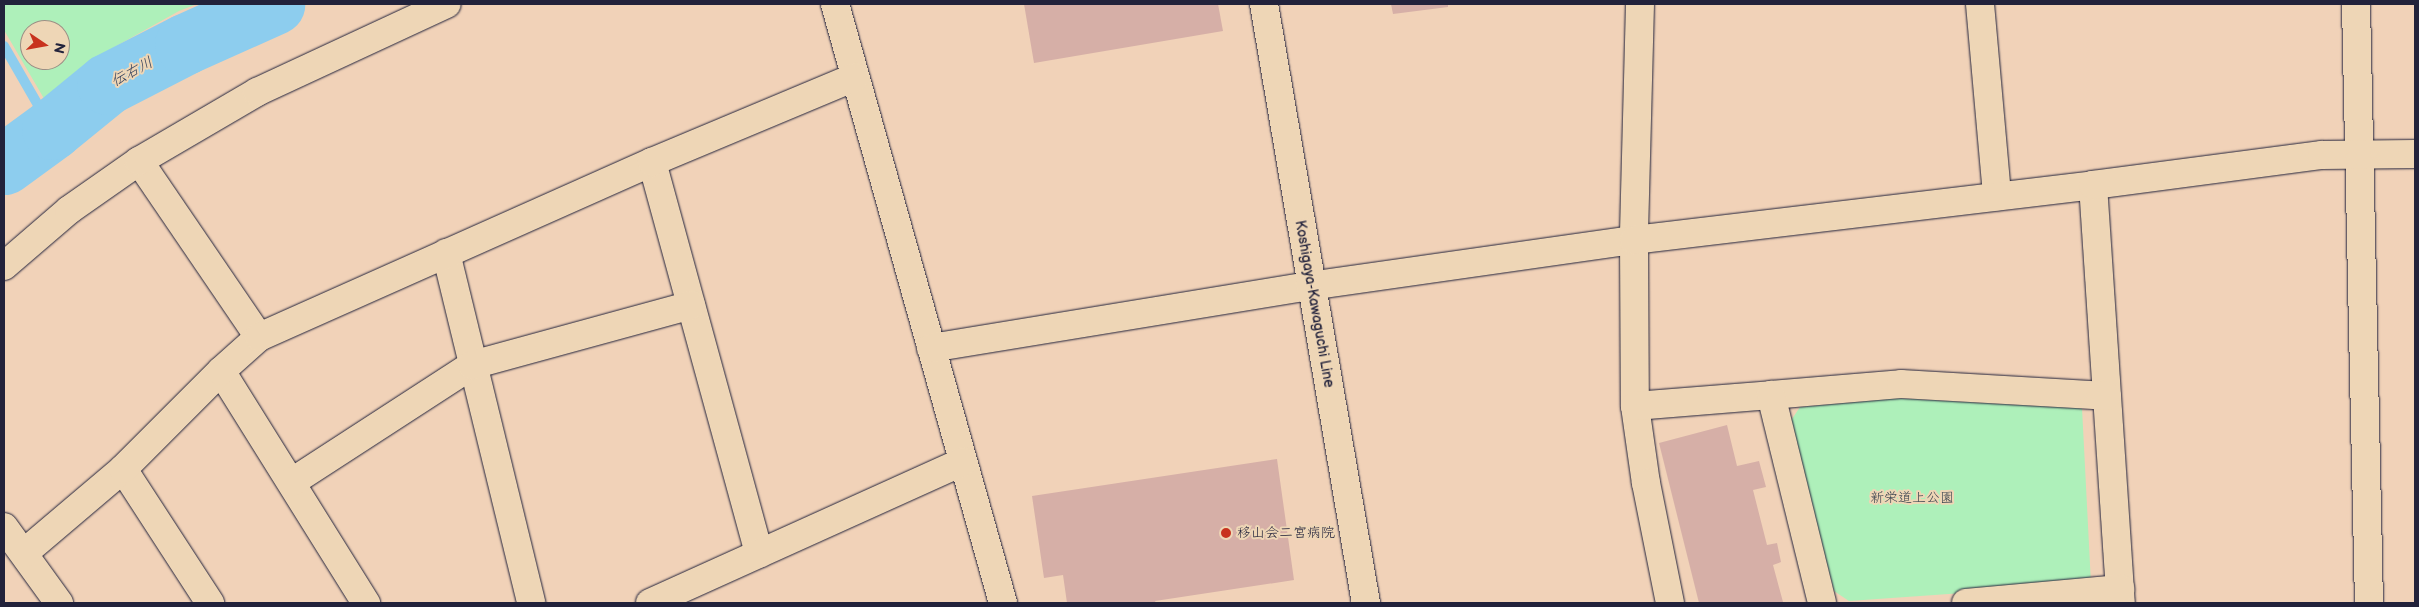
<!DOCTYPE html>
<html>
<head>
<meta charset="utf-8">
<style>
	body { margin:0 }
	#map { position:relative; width:2419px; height:607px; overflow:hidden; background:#f1d2b8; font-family:"Balsamiq Sans","Klee One",sans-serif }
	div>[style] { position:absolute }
	.green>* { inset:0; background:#aef0ba }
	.stream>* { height:10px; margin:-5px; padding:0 5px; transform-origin:5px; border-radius:5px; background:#8dcdee }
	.river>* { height:61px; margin:-30.5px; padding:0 30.5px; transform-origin:30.5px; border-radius:30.5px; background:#8dcdee }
	.building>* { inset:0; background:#d6afa7 }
	.roads { filter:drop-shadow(0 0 1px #22223b) drop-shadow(0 0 1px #22223b) }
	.minor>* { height:28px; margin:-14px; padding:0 14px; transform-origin:14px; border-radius:14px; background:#eed6b6 }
	.major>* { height:28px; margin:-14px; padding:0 14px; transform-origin:14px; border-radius:14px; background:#eed6b6 }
	.dots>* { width:14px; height:14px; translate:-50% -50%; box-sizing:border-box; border:2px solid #eed6b6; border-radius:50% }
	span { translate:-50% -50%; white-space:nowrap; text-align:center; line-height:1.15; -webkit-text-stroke:4px #eed6b6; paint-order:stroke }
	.street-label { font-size:14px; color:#22223b }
	.park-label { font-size:14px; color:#37414e }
	.poi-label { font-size:14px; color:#22223b }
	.left { translate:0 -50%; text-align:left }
	.water-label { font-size:15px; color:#37445f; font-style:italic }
	.frame { position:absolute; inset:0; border:5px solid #22223b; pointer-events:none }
	.north { position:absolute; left:20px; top:20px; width:50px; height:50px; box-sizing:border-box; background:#eed6b6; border:1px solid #9c8e85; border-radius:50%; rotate:102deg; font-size:14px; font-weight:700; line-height:20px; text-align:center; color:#22223b }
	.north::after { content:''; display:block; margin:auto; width:18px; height:22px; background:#c8321e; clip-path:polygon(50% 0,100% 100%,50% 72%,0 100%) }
</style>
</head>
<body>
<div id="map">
	<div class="green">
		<i style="clip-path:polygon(evenodd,4px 4px,197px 4px,179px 11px,102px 54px,46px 102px,4px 30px,4px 4px,30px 30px,60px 30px,60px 60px,30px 60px,30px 30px)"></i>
		<i style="clip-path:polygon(1895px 398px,2082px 408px,2091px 584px,1849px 601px,1834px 591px,1790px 422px,1800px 407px)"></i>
	</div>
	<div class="stream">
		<i style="left:4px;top:46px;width:96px;rotate:60deg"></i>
	</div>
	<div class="river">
		<i style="left:4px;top:164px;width:59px;rotate:-36.1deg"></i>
		<i style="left:52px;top:129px;width:71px;rotate:-39.3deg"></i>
		<i style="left:107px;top:84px;width:88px;rotate:-27.1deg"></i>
		<i style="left:185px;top:44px;width:98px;rotate:-24.2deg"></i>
	</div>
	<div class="building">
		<i style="clip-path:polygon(1024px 4px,1218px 4px,1223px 31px,1034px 63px)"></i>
		<i style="clip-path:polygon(1391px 4px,1448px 4px,1448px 7px,1393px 14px)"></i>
		<i style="clip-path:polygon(1727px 425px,1737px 466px,1759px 461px,1766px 487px,1753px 490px,1767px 545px,1777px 543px,1781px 562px,1773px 565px,1783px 602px,1699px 603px,1659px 443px)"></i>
		<i style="clip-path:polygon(1277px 459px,1294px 580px,1155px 601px,1156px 603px,1067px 603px,1063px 575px,1044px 578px,1032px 496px)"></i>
	</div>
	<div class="roads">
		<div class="minor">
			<i style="left:835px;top:4px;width:622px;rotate:74.33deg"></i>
			<i style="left:1640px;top:4px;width:236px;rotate:91.5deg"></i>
			<i style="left:1634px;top:240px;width:166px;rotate:89.7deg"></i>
			<i style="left:1635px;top:406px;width:78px;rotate:81.9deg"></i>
			<i style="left:1646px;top:483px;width:122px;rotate:78.7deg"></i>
			<i style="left:1980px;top:4px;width:193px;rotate:84.9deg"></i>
			<i style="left:2356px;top:4px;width:599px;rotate:88.76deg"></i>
			<i style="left:139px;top:161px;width:213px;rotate:55.7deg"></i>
			<i style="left:652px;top:162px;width:406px;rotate:74.7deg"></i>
			<i style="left:2093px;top:185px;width:419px;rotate:86.2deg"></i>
			<i style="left:446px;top:253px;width:360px;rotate:76.3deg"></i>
			<i style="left:4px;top:266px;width:86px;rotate:-40.7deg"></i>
			<i style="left:69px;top:210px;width:85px;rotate:-35deg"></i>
			<i style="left:139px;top:161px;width:137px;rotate:-30.3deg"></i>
			<i style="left:257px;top:92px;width:209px;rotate:-24.9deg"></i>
			<i style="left:931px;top:348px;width:384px;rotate:-9.3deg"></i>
			<i style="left:1310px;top:286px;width:327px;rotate:-8.1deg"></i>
			<i style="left:1634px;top:240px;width:462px;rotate:-6.8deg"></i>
			<i style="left:2093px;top:185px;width:231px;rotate:-7.5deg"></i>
			<i style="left:2322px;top:155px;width:93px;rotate:-0.6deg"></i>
			<i style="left:221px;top:371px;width:274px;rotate:58deg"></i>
			<i style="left:1771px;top:395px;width:130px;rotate:-4.8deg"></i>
			<i style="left:1901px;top:384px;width:206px;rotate:3.3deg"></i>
			<i style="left:1635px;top:406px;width:136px;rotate:-4.6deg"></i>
			<i style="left:1771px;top:395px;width:214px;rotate:76.2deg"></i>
			<i style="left:123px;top:469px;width:160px;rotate:57deg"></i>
			<i style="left:292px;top:482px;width:215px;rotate:-33deg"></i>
			<i style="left:472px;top:365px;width:227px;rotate:-15.3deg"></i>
			<i style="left:4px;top:527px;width:94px;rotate:54.1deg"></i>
			<i style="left:24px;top:553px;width:130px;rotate:-40.3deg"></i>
			<i style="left:123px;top:469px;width:139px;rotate:-45deg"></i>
			<i style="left:221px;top:371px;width:51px;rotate:-41.8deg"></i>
			<i style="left:259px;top:337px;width:430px;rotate:-24deg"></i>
			<i style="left:652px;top:162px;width:220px;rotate:-22.7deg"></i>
			<i style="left:650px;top:603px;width:343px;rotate:-24.3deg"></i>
			<i style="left:1966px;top:603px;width:155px;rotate:-5.2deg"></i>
		</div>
		<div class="major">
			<i style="left:1264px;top:4px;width:608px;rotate:80.34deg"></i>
		</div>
	</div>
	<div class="dots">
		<i style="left:1226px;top:533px;background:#c8321e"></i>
	</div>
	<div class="street-label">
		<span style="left:1314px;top:304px;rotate:80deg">Koshigaya-Kawaguchi Line</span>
	</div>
	<div class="park-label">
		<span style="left:1912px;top:498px">新栄道上公園</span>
	</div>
	<div class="poi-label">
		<span class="left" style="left:1237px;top:533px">移山会二宮病院</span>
	</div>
	<div class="water-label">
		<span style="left:132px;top:72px;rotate:-28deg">伝右川</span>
	</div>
	<div class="frame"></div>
	<div class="north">N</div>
</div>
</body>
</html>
